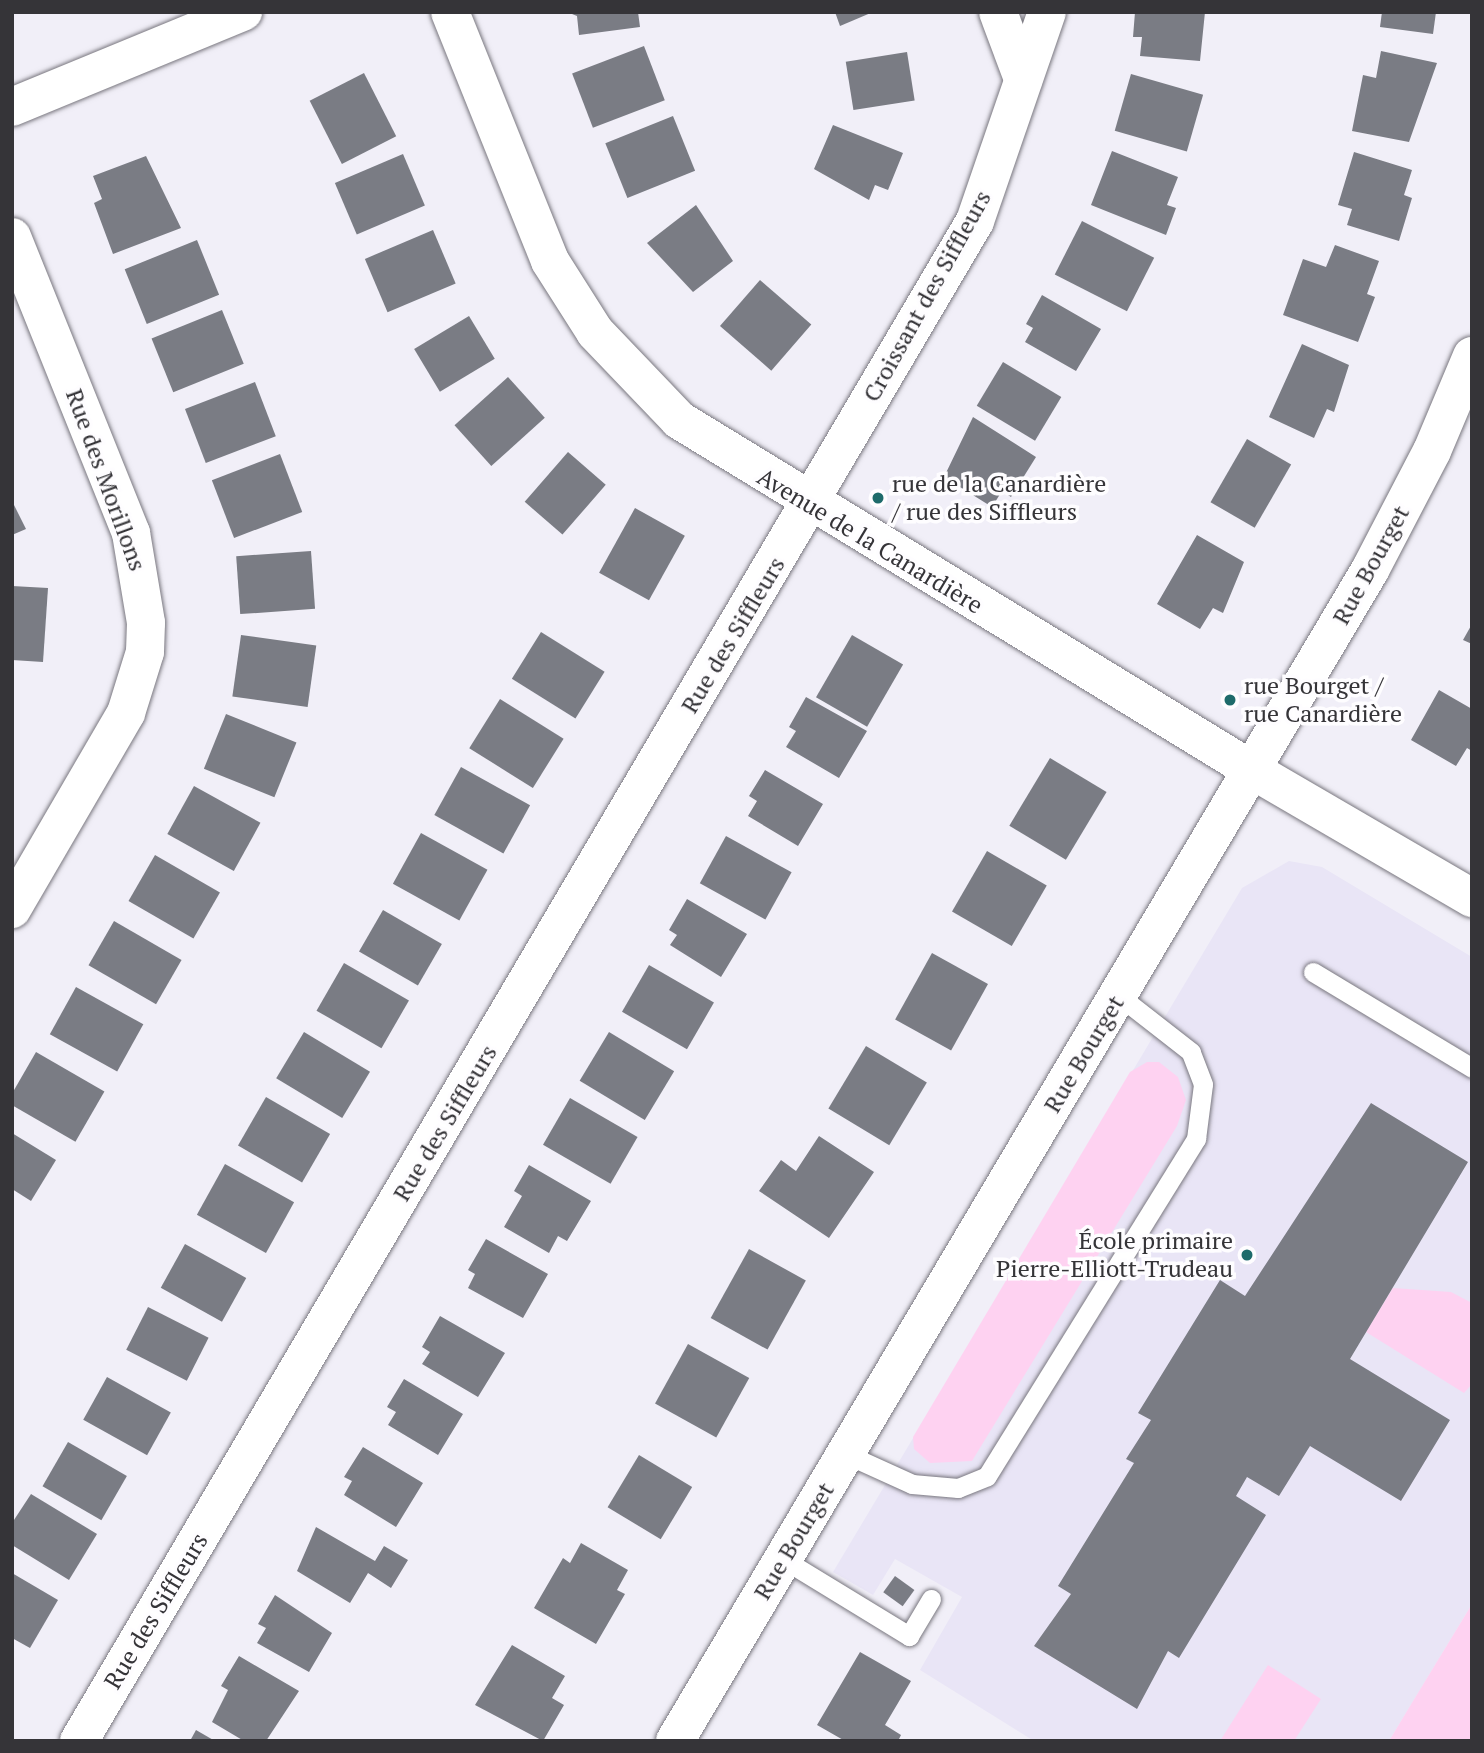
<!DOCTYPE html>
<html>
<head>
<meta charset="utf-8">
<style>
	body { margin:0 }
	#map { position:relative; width:1484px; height:1753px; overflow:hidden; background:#f1eff8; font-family:"PT Serif",serif }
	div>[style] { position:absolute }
	.built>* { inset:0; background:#e9e5f6 }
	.green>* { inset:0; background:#fed2f1 }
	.building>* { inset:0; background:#7a7c84; transform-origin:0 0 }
	.roads { filter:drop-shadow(0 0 2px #79777f) drop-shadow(0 0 2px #79777f) }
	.lane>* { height:19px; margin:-9.5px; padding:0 9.5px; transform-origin:9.5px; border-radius:9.5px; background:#fff }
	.street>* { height:38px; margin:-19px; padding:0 19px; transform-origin:19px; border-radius:19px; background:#fff }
	.secondary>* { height:38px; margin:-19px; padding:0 19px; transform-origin:19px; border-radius:19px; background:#fff }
	.dots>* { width:19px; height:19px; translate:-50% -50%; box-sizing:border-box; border:4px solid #fefdff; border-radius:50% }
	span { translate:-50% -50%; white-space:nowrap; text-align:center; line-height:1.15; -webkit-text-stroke:7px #fefdff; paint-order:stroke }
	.street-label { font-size:24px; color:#353438 }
	.poi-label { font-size:24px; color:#353438 }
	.left { translate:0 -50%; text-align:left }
	.right { translate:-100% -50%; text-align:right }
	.frame { position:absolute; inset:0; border:14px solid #353438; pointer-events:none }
</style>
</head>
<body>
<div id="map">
	<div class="built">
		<i style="clip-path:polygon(1289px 861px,1322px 867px,1472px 957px,1472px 1604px,1389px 1741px,1034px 1741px,920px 1670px,962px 1597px,895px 1559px,873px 1595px,833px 1572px,1242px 888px)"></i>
	</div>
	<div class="green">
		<i style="clip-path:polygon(1147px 1062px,1159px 1062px,1178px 1077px,1186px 1100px,1177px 1126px,972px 1461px,930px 1463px,914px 1449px,913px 1437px,1130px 1072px)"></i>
		<i style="clip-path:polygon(1393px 1288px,1451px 1292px,1472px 1303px,1472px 1384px,1464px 1393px,1366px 1332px)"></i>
		<i style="clip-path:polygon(1472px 1604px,1472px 1741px,1389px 1741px,1410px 1706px)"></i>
		<i style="clip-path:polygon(1268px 1665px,1321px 1699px,1294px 1741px,1220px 1741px)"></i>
	</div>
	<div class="building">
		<i style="clip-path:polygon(567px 12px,638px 12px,640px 27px,579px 35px,577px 16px)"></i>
		<i style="clip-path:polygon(835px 12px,873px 12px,840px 26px)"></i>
		<i style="clip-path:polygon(1135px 12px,1205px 12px,1200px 61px,1140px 56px,1142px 37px,1133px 37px)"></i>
		<i style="clip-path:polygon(1382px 12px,1436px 12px,1433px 34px,1380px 27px)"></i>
		<i style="left:644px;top:46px;width:58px;height:77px;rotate:69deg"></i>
		<i style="clip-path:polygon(1381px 51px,1437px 63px,1409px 142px,1352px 131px,1363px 75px,1376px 78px)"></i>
		<i style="left:907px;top:52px;width:49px;height:62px;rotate:81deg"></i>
		<i style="left:364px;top:73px;width:71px;height:61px;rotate:63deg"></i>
		<i style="left:1131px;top:74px;width:75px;height:59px;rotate:16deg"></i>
		<i style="left:673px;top:116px;width:59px;height:73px;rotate:68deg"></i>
		<i style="clip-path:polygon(833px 125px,903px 153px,888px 190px,875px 185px,869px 200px,814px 169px)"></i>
		<i style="clip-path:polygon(1112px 151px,1178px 177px,1167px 205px,1176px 208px,1166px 235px,1091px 205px)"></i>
		<i style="clip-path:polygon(1354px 152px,1412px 170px,1404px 195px,1412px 198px,1399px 241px,1347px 225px,1352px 209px,1338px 205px)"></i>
		<i style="left:403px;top:154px;width:56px;height:74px;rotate:67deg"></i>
		<i style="clip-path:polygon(146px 156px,181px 228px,113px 254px,94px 203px,102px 199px,93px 176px)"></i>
		<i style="clip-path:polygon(696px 205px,733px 261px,693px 292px,647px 243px)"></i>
		<i style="left:1082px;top:221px;width:81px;height:60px;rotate:27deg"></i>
		<i style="left:433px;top:230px;width:58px;height:74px;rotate:67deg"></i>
		<i style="left:197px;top:240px;width:59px;height:78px;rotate:68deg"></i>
		<i style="clip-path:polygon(1335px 245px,1379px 261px,1367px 294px,1375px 297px,1358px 342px,1283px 315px,1303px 259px,1326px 267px)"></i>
		<i style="left:760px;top:280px;width:68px;height:61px;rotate:41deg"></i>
		<i style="clip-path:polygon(1042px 295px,1101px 329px,1076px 371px,1025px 342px,1033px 328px,1026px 324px)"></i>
		<i style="left:222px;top:310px;width:58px;height:76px;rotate:68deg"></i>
		<i style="left:469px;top:316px;width:50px;height:64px;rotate:59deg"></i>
		<i style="clip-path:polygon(1302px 344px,1349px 365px,1334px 412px,1327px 409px,1314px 438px,1269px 417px)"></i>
		<i style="left:1003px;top:362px;width:68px;height:51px;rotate:31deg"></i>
		<i style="left:508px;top:377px;width:55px;height:72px;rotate:48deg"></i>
		<i style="left:255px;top:382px;width:58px;height:75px;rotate:69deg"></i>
		<i style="clip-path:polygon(973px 417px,1036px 457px,1011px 497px,1002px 491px,992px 507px,944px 477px)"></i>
		<i style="left:1247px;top:439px;width:51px;height:73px;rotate:30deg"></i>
		<i style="left:568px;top:452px;width:50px;height:66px;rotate:41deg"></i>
		<i style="left:280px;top:454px;width:62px;height:73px;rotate:69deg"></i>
		<i style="clip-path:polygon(12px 501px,26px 529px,12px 535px)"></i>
		<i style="left:635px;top:508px;width:57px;height:74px;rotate:29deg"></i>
		<i style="clip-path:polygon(1197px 535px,1244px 562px,1223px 613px,1213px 608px,1200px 629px,1157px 604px)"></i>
		<i style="left:311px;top:551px;width:58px;height:75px;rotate:86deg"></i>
		<i style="clip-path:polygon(12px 586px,48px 588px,43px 662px,12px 660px)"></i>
		<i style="clip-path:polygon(1472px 624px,1472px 644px,1463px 640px)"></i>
		<i style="left:541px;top:632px;width:75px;height:55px;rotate:32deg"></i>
		<i style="left:241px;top:635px;width:76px;height:62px;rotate:8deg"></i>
		<i style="left:852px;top:635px;width:59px;height:72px;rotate:30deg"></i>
		<i style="clip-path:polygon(1439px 690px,1472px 709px,1472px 751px,1467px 748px,1456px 766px,1411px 740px)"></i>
		<i style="clip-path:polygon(806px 697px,867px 731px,839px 778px,786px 747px,796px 731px,789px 727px)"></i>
		<i style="left:500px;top:699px;width:75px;height:58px;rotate:32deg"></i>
		<i style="left:226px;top:714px;width:76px;height:59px;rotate:22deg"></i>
		<i style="left:1050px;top:758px;width:66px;height:79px;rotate:31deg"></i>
		<i style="left:461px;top:767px;width:79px;height:55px;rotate:29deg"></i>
		<i style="clip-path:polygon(765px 770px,823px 804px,798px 846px,748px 816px,757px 801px,749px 796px)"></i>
		<i style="left:194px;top:786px;width:76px;height:55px;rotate:29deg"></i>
		<i style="left:421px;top:833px;width:76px;height:58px;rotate:29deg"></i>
		<i style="left:726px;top:836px;width:75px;height:54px;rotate:29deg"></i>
		<i style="left:987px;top:851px;width:69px;height:70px;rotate:30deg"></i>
		<i style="left:155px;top:855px;width:75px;height:53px;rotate:30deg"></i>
		<i style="clip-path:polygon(687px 899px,747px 934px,721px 977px,670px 945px,677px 935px,669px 930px)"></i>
		<i style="left:383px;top:910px;width:68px;height:48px;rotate:30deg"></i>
		<i style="left:114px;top:921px;width:78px;height:51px;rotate:30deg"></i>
		<i style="left:932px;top:953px;width:64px;height:76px;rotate:29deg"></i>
		<i style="left:344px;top:963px;width:75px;height:55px;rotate:30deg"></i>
		<i style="left:649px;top:965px;width:75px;height:54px;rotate:30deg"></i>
		<i style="left:76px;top:987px;width:77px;height:54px;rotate:29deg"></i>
		<i style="left:304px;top:1032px;width:77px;height:54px;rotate:31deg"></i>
		<i style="left:609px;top:1032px;width:76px;height:57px;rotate:31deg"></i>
		<i style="left:866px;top:1046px;width:71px;height:73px;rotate:31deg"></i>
		<i style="left:36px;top:1052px;width:79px;height:58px;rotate:30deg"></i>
		<i style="left:266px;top:1097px;width:74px;height:56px;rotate:30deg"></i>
		<i style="left:570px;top:1098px;width:78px;height:54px;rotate:30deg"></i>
		<i style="clip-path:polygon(1371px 1103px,1468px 1162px,1350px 1359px,1450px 1420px,1401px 1501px,1310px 1446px,1279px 1496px,1247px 1477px,1236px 1496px,1266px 1515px,1179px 1658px,1168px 1651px,1137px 1709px,1034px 1646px,1071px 1594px,1058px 1586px,1134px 1463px,1126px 1459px,1151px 1420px,1138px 1413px,1220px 1280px,1245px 1296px)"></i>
		<i style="clip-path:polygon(12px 1133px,56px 1160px,31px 1201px,12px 1189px)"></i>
		<i style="clip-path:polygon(819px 1136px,874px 1172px,829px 1238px,759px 1191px,781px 1160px,796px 1171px)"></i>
		<i style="left:225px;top:1164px;width:79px;height:58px;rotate:29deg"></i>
		<i style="clip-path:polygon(529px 1165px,591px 1201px,567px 1241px,558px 1236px,549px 1253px,504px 1227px,522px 1196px,514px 1191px)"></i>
		<i style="clip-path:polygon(486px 1239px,548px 1274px,523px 1318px,468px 1288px,475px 1274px,468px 1270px)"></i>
		<i style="left:185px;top:1244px;width:70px;height:50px;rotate:29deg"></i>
		<i style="left:749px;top:1249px;width:65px;height:79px;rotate:29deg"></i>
		<i style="left:148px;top:1307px;width:68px;height:48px;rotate:27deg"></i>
		<i style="clip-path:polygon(440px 1316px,505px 1353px,478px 1397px,422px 1364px,430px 1352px,422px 1347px)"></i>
		<i style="left:688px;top:1344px;width:70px;height:68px;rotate:29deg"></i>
		<i style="left:107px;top:1377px;width:73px;height:49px;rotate:29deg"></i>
		<i style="clip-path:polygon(404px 1379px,463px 1414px,438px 1455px,388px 1425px,396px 1412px,387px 1407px)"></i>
		<i style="left:68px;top:1442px;width:68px;height:51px;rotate:30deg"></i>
		<i style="clip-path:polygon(363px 1447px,423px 1483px,396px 1527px,344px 1495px,352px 1481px,344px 1477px)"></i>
		<i style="left:639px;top:1455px;width:62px;height:61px;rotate:31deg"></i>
		<i style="clip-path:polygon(31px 1494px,97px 1534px,69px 1580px,12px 1545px,12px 1523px)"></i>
		<i style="clip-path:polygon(316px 1527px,375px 1561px,384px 1546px,408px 1560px,391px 1588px,368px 1573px,350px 1603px,297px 1571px)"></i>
		<i style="clip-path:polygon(581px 1543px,628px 1570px,617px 1590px,625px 1594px,596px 1644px,534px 1608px,563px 1558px,570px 1563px)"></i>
		<i style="clip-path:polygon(12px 1573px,58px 1600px,30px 1648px,12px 1638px)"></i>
		<i style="left:895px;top:1576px;width:24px;height:20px;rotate:36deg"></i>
		<i style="clip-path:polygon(275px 1595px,332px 1633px,309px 1672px,257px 1643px,266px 1628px,258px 1624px)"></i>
		<i style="clip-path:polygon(512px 1645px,565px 1676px,552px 1698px,564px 1705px,543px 1741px,475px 1705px)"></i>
		<i style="clip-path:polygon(860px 1652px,911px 1681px,885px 1725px,901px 1735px,898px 1741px,845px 1741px,817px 1725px)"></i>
		<i style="clip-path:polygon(239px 1656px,299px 1691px,266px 1741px,244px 1741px,212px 1722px,228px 1690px,221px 1686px)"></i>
		<i style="clip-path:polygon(196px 1730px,215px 1741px,190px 1741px)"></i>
	</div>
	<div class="roads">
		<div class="lane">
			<i style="left:1313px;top:972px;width:186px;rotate:31.1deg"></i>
			<i style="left:846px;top:1454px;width:72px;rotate:24.4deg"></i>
			<i style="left:912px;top:1484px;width:46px;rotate:5deg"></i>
			<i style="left:958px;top:1488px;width:31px;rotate:-22deg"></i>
			<i style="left:987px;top:1476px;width:397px;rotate:-58.2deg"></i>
			<i style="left:1196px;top:1139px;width:55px;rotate:-82.7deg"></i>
			<i style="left:1203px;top:1084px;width:34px;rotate:-111deg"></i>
			<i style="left:1191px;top:1052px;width:91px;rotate:-142.1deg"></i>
			<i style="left:783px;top:1559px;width:148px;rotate:31.4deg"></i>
			<i style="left:909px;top:1636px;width:43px;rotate:-59.3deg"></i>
		</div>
		<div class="street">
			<i style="left:450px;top:12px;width:268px;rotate:68.1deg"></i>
			<i style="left:550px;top:261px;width:84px;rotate:57.6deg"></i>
			<i style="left:595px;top:332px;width:122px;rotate:46.3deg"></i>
			<i style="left:679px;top:420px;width:671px;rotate:31.42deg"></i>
			<i style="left:998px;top:12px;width:72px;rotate:69.5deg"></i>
			<i style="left:12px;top:107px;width:250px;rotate:-22.4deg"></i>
			<i style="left:12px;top:237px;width:319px;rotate:68.1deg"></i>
			<i style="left:131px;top:533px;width:91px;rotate:80.5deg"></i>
			<i style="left:146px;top:623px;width:29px;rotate:92deg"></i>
			<i style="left:145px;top:652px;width:64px;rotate:107.3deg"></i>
			<i style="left:126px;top:713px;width:227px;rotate:120.2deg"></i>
			<i style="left:79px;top:1741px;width:1764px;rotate:-59.48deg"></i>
			<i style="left:975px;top:221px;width:221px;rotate:-71deg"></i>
		</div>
		<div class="secondary">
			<i style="left:1252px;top:770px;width:255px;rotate:30.2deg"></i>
			<i style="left:675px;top:1741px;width:1362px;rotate:-59.31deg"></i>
			<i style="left:1370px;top:570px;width:134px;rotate:-62.5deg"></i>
			<i style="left:1432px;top:451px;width:103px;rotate:-67.2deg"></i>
		</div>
	</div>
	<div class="dots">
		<i style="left:878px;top:498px;background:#1e6b6b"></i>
		<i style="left:1230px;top:700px;background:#1e6b6b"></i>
		<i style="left:1247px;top:1255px;background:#1e6b6b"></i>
	</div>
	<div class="street-label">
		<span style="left:927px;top:296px;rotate:-61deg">Croissant des Siffleurs</span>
		<span style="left:106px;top:480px;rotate:70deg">Rue des Morillons</span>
		<span style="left:870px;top:541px;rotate:31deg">Avenue de la Canardière</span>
		<span style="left:1371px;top:565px;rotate:-61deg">Rue Bourget</span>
		<span style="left:733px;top:635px;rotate:-59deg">Rue des Siffleurs</span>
		<span style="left:1084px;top:1054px;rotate:-59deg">Rue Bourget</span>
		<span style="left:445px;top:1123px;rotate:-59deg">Rue des Siffleurs</span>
		<span style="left:794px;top:1541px;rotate:-59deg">Rue Bourget</span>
		<span style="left:156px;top:1611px;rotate:-59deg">Rue des Siffleurs</span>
	</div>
	<div class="poi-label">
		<span class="left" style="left:892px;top:498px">rue de la Canardière<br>/ rue des Siffleurs</span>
		<span class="left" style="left:1244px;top:700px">rue Bourget /<br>rue Canardière</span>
		<span class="right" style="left:1233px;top:1255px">École primaire<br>Pierre-Elliott-Trudeau</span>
	</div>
	<div class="frame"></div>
</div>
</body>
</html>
